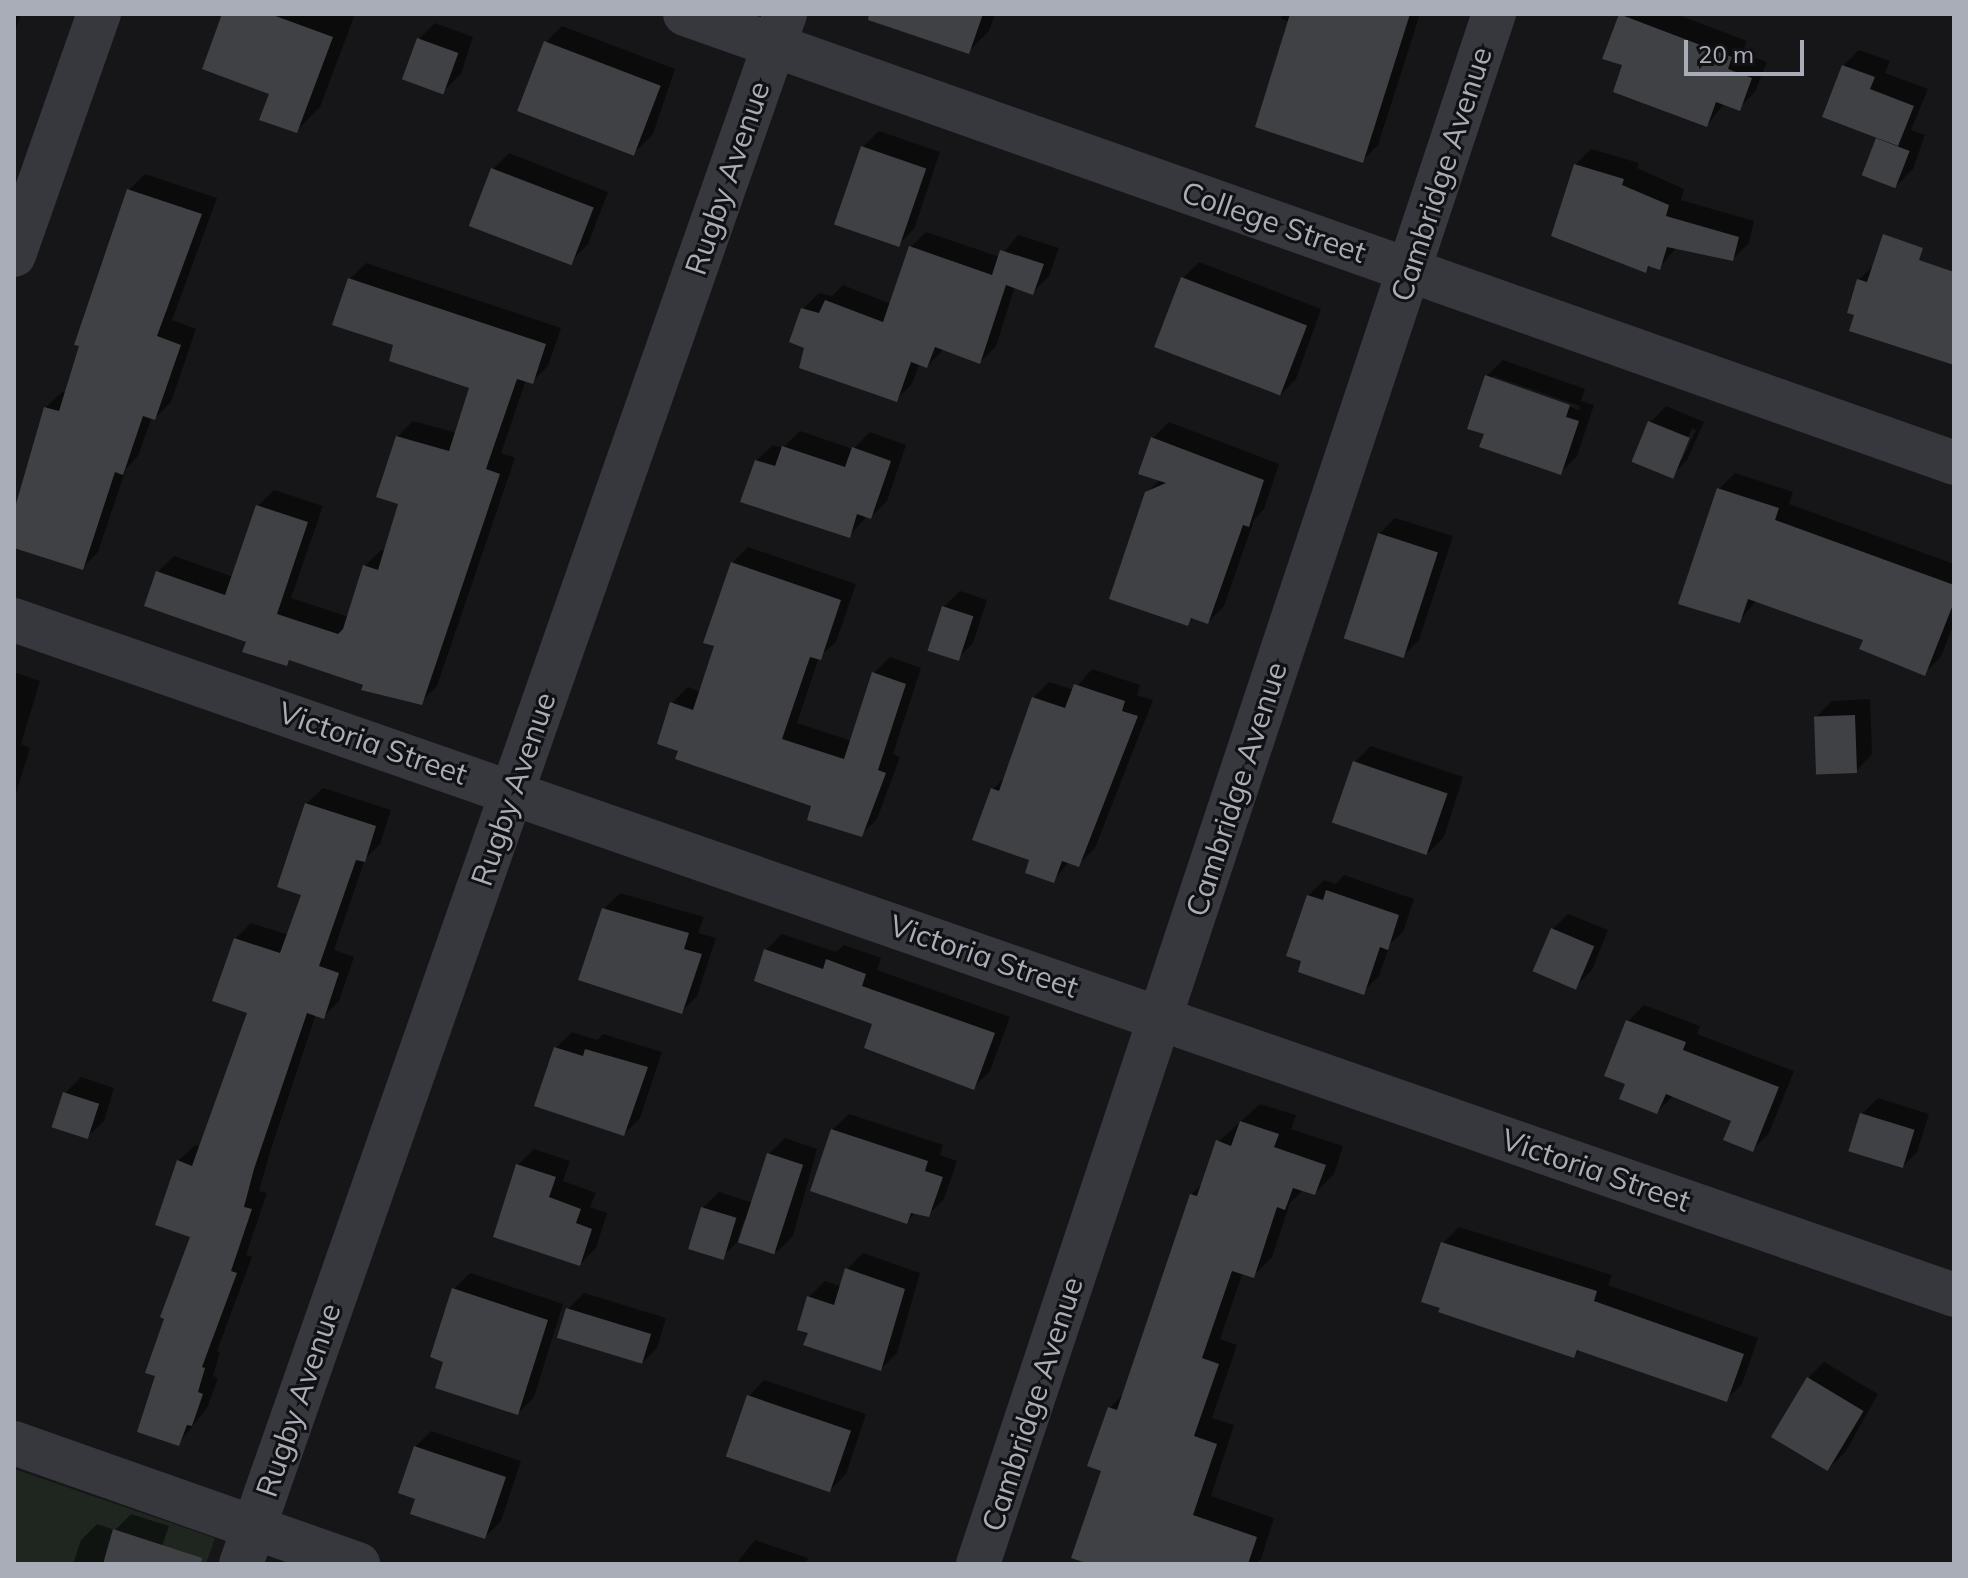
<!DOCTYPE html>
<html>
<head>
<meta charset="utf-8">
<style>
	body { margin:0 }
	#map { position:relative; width:1968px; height:1578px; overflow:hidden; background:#161618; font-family:Mulish,sans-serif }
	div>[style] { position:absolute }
	.green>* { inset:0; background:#1e261f }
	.shadow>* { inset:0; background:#0007 }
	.building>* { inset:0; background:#404145; transform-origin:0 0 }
	.minor>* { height:44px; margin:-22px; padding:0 22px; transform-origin:22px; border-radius:22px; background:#37383d }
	span { translate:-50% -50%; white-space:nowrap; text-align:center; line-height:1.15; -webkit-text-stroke:6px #111113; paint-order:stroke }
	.street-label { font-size:30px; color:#a8adb8 }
	.frame { position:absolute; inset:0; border:16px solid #a8adb8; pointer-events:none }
	.scale { position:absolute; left:1684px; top:40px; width:120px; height:36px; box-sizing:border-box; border:4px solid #a8adb8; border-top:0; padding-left:10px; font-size:24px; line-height:28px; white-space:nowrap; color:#a8adb8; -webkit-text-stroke:6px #111113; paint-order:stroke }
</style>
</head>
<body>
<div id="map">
	<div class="green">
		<i style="clip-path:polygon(14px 1469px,215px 1538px,206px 1564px,14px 1564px)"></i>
	</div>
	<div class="shadow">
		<i style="clip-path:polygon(14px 14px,21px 14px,14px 34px)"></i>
		<i style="clip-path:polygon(224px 14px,355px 14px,320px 107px,296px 131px)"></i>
		<i style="clip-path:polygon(914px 14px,995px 14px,989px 31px,969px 51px)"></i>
		<i style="clip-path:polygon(1282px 14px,1420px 14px,1378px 145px,1362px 161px,1290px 22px,1281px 19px)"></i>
		<i style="clip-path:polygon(1676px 14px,1747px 41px,1742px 53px,1767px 62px,1755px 92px,1739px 108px,1725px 103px,1707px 125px,1625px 64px,1622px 14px)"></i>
		<i style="clip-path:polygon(435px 23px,473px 37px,461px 74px,445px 90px,419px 39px)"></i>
		<i style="clip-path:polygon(562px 26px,675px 69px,653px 134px,637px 150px,546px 42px)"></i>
		<i style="clip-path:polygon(1859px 50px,1890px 61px,1885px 73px,1928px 89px,1911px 130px,1925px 135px,1913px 169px,1897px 185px,1878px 139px,1880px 137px,1843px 66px)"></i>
		<i style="clip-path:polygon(879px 131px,940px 152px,914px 229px,898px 245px,863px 147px)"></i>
		<i style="clip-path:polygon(1591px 149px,1639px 163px,1637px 168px,1684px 189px,1681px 200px,1754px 221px,1749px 243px,1733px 259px,1677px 247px,1659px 268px,1651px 265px,1646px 271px,1575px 165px)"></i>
		<i style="clip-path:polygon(509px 153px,608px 192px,588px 244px,572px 260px,474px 226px,493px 169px)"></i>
		<i style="clip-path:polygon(145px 174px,217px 198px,172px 320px,196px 329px,171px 402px,155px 418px,152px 417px,138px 456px,126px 469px,98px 552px,82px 568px,14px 522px,14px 517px,45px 408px,62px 392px,67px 393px,129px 190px)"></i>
		<i style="clip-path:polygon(926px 232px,1000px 257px,1018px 235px,1059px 248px,1049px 276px,1033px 292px,1015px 286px,996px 346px,980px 362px,944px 349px,927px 366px,920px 363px,912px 384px,896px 400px,807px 347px,803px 309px,819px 293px,832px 296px,843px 285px,891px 304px,910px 248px)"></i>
		<i style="clip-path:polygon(1199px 262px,1321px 309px,1296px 379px,1280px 395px,1159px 346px,1183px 278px)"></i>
		<i style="clip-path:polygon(366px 263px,561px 328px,548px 366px,532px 382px,526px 380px,501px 453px,515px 458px,437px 686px,421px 702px,391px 696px,291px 659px,286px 664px,248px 640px,158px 572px,174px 556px,234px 577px,258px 506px,274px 490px,323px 506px,291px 598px,349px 617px,365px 566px,381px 550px,386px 552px,400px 503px,397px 437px,413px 421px,457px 433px,471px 387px,396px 343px,350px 279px)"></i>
		<i style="clip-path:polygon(1875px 264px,1954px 282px,1954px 364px,1857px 314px,1859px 280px)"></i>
		<i style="clip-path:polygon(evenodd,1503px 360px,1585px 389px,1581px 401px,1594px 405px,1577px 456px,1561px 472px,1486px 432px,1487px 376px,1503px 360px,1493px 376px,1580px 406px,1579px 410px,1493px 380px,1493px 376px)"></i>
		<i style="clip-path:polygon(evenodd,1666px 406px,1704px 422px,1687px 460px,1671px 476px,1650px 423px,1666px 406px,1692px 428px,1696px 430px,1682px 460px,1678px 460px,1692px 428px)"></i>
		<i style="clip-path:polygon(1169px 422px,1279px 464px,1264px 509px,1254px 520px,1224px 606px,1208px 622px,1194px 617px,1188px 623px,1146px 493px,1161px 479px,1153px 438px)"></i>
		<i style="clip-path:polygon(800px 431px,853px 449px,870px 432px,906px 445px,887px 501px,871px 517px,867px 516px,849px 536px,756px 461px,773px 445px,783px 448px)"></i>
		<i style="clip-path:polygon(1735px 473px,1793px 492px,1789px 504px,1954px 564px,1954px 623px,1941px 657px,1924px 673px,1865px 639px,1757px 600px,1739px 621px,1719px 489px)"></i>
		<i style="clip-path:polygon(1395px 518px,1453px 536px,1419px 640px,1403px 656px,1379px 534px)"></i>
		<i style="clip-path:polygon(748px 547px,856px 584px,836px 642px,819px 657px,797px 723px,852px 741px,874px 673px,890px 657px,921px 668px,893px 754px,900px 757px,877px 819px,861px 835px,814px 804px,680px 750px,672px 703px,688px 687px,701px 692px,717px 645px,732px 563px)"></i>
		<i style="clip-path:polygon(960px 591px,987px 600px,973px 643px,957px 659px,944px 607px)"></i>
		<i style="clip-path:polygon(1092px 669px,1140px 685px,1137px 695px,1153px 700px,1095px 848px,1079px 864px,1070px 861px,1053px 881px,1032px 859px,993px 789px,1007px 775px,1033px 698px,1049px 682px,1074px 690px)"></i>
		<i style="clip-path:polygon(14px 672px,40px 681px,21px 744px,30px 748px,14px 800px)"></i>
		<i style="clip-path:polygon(1870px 699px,1872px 754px,1856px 771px,1816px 717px,1832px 701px)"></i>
		<i style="clip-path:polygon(1371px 746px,1463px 777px,1444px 837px,1428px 853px,1355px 762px)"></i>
		<i style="clip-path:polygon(323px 788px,391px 810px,380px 844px,365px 859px,334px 950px,354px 957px,339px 1001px,323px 1017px,316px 1014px,270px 1152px,259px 1191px,267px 1193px,246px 1255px,252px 1257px,217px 1351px,220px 1352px,213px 1376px,218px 1378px,207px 1408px,179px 1443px,158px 1375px,166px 1318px,192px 1236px,178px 1161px,195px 1145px,201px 1147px,250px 1012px,235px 939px,251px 923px,289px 935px,303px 894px,306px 804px)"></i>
		<i style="clip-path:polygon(1344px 875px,1414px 899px,1403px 932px,1390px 944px,1379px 976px,1363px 992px,1308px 896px,1324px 880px,1336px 884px)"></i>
		<i style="clip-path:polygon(620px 893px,704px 917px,698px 933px,716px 938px,697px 996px,681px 1012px,604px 909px)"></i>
		<i style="clip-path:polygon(1568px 914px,1608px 930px,1592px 970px,1576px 986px,1552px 930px)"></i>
		<i style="clip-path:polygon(782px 934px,836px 952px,844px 945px,881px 958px,877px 970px,1010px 1017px,990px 1071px,974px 1087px,875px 1023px,766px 950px)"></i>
		<i style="clip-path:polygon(1644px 1005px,1700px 1026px,1697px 1034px,1794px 1071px,1769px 1133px,1753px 1149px,1734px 1120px,1674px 1095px,1657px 1112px,1627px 1083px,1607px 1075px,1628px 1021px)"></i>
		<i style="clip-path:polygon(572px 1032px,597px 1040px,603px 1034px,662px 1052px,640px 1118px,624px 1134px,556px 1048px)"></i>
		<i style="clip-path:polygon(81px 1077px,114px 1088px,104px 1121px,87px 1137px,65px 1093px)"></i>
		<i style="clip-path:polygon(1878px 1098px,1929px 1114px,1917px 1152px,1901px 1168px,1862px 1114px)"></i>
		<i style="clip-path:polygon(1260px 1104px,1296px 1115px,1291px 1129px,1343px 1146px,1334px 1174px,1315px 1193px,1304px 1189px,1290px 1203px,1272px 1257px,1253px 1276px,1243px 1272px,1220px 1339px,1237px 1345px,1212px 1418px,1234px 1425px,1211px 1496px,1274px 1518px,1261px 1559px,1256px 1564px,1095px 1564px,1110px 1408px,1124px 1393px,1191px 1195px,1204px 1182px,1218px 1142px)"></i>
		<i style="clip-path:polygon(849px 1114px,943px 1145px,940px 1155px,957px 1161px,944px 1199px,928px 1215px,916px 1212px,907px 1221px,832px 1130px)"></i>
		<i style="clip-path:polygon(785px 1138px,817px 1149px,793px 1236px,777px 1252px,744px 1220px,737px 1242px,721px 1258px,703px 1208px,719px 1192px,754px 1203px,769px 1154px)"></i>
		<i style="clip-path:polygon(534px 1149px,570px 1161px,563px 1181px,596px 1193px,590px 1207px,607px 1213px,596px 1248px,580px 1264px,518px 1165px)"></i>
		<i style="clip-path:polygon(1459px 1227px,1612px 1275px,1608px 1285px,1758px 1338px,1742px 1384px,1726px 1400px,1580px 1349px,1574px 1356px,1423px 1300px,1443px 1243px)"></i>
		<i style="clip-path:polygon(863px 1253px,920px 1273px,897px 1353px,881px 1369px,810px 1332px,809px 1297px,825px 1281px,842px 1287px,847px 1269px)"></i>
		<i style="clip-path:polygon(470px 1273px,563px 1304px,534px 1397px,518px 1413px,446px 1361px,454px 1289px)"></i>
		<i style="clip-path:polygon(584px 1293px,666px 1318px,657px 1348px,641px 1364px,568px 1309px)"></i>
		<i style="clip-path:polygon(1824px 1362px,1878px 1394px,1846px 1451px,1830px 1467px,1808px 1378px)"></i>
		<i style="clip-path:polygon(764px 1380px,866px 1414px,846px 1474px,830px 1490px,748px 1397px)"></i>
		<i style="clip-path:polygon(431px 1431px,521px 1461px,501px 1521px,485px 1537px,415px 1447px)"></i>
		<i style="clip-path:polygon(131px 1514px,169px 1526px,156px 1564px,73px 1564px,81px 1540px,97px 1524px,115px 1530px)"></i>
		<i style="clip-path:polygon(755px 1540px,808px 1558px,806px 1564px,736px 1564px)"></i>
	</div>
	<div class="building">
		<i style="clip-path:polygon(222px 14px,270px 14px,333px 37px,297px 133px,259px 120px,269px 94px,202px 69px)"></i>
		<i style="clip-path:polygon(869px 14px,983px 14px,969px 54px,868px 20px)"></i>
		<i style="clip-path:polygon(1290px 14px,1410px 14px,1363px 163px,1255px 127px)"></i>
		<i style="clip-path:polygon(1619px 14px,1732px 57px,1728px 69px,1752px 78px,1740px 111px,1716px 102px,1707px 127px,1613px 92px,1622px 65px,1602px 59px)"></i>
		<i style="left:417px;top:38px;width:44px;height:44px;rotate:20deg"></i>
		<i style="left:544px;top:41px;width:125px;height:75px;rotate:21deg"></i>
		<i style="clip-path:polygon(1842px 65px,1875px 77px,1870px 89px,1914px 106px,1898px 146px,1822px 117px)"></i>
		<i style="left:1876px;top:138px;width:36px;height:40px;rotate:21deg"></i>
		<i style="left:861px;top:146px;width:69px;height:83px;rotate:19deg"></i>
		<i style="clip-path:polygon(1574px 164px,1624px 179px,1622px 185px,1669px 205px,1666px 216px,1739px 237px,1733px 261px,1667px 247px,1660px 270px,1648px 266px,1646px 273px,1551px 236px)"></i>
		<i style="left:491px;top:168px;width:110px;height:62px;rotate:21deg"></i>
		<i style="clip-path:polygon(127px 189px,202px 214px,157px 336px,181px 345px,155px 420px,143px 416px,123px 475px,115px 472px,83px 570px,14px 548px,14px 511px,44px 407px,59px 411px,79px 346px,74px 345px)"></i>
		<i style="clip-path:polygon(1883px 234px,1923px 248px,1919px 260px,1954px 272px,1954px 365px,1849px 331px,1854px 315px,1847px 313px,1857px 279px,1867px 282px)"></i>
		<i style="clip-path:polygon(909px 246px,992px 275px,1000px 250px,1044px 264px,1033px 295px,1006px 285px,980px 364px,935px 347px,927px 368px,911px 362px,897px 402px,799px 368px,804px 348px,789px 342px,801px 308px,819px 313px,825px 300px,883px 322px)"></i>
		<i style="left:1181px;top:277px;width:135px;height:75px;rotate:21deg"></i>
		<i style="clip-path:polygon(348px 278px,546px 344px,533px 384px,517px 379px,486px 469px,500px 474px,422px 705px,361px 690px,363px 685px,289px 660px,287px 666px,242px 652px,246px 642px,144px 606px,156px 571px,225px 595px,256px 505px,308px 522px,277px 614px,338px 634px,343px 629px,363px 565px,378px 570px,398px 504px,376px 497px,396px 436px,449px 451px,469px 388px,389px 361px,393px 345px,332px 325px)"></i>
		<i style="clip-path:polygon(1485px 375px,1570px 405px,1566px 417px,1579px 421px,1561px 475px,1479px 447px,1484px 434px,1467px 429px)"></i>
		<i style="left:1648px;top:421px;width:45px;height:44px;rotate:22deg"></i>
		<i style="clip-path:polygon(1151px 437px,1264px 480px,1249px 527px,1243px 525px,1208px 624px,1191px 618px,1188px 626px,1109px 599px,1145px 492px,1166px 483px,1138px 474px)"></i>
		<i style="clip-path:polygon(782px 446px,845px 467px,852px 447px,891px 461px,871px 519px,857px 514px,850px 538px,740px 502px,755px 460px,775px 466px)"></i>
		<i style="clip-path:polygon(1717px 488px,1779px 508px,1775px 520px,1954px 585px,1954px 602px,1925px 676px,1859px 649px,1863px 640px,1748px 599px,1740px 623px,1678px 604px)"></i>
		<i style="left:1378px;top:533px;width:63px;height:111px;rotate:18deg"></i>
		<i style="clip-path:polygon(731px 562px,841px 600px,821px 660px,810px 657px,782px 739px,844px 759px,872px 672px,906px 684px,878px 770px,886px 773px,862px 837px,807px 820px,811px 806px,675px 759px,678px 751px,657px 744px,670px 702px,693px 710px,714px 646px,703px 643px)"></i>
		<i style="left:942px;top:606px;width:33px;height:47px;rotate:18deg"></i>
		<i style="clip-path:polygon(1074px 684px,1125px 701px,1122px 711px,1138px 716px,1079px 867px,1062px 861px,1054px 883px,1025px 873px,1029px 860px,972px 840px,991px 788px,999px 791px,1032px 697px,1065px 708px)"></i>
		<i style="left:1855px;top:715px;width:58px;height:41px;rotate:88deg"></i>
		<i style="left:1353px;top:761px;width:100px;height:65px;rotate:19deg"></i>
		<i style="clip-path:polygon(305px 803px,376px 826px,365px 862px,356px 860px,319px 966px,339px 973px,324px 1019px,307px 1013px,254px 1169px,244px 1207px,252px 1209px,231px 1271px,237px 1273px,202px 1367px,205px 1368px,198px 1392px,203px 1394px,192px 1426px,187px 1425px,179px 1446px,137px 1432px,155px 1376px,145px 1373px,164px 1319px,160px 1317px,190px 1237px,155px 1225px,177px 1160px,192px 1166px,247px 1013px,212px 1001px,234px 938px,280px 953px,301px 895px,277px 887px)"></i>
		<i style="clip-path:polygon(1326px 890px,1399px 915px,1388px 950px,1380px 947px,1364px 995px,1298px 972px,1301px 961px,1286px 956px,1307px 895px,1323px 900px)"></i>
		<i style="clip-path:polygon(602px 908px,689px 933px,684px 949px,702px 954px,682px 1014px,578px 980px)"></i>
		<i style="left:1551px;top:928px;width:47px;height:47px;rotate:23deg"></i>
		<i style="clip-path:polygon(764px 949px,823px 969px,826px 959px,866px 974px,862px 986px,995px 1033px,974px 1090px,864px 1048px,872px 1024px,754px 981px)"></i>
		<i style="clip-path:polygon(1626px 1020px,1686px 1042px,1683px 1050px,1779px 1087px,1753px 1152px,1723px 1140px,1731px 1121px,1666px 1094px,1657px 1114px,1619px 1099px,1625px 1084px,1604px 1076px)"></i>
		<i style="clip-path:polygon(554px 1047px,583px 1056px,585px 1049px,648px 1067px,624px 1136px,534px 1106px)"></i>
		<i style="left:63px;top:1092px;width:38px;height:37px;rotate:18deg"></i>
		<i style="left:1860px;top:1113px;width:57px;height:40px;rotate:17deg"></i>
		<i style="clip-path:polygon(1240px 1121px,1279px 1134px,1274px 1147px,1326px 1165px,1315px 1195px,1293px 1188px,1285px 1210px,1277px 1207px,1254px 1278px,1232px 1271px,1202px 1358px,1219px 1364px,1194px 1436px,1217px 1444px,1193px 1515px,1257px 1537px,1248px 1564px,1089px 1564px,1071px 1558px,1101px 1471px,1087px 1466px,1108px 1407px,1117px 1410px,1190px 1194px,1197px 1196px,1216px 1140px,1231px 1146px)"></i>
		<i style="clip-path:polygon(831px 1129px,928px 1161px,925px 1171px,943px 1177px,929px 1217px,911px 1213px,907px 1224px,810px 1191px)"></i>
		<i style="left:767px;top:1153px;width:38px;height:94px;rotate:18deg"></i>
		<i style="clip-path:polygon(516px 1164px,556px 1177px,549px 1197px,581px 1209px,576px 1223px,592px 1229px,580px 1266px,493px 1237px)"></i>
		<i style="left:701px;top:1207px;width:37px;height:44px;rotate:17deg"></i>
		<i style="clip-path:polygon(1441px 1242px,1597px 1291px,1594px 1301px,1744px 1354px,1727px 1402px,1577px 1350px,1574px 1358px,1438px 1312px,1440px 1308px,1421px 1302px)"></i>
		<i style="clip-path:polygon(845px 1268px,905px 1289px,881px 1371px,803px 1345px,808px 1333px,797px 1330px,807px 1296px,834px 1305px)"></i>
		<i style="clip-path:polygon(452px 1288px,548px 1320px,518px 1415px,435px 1388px,443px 1362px,430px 1357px)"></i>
		<i style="left:566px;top:1308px;width:89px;height:31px;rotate:17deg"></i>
		<i style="left:1807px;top:1377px;width:66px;height:70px;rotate:31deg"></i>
		<i style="left:747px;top:1395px;width:110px;height:65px;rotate:19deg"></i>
		<i style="clip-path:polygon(414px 1446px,506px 1477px,485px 1539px,410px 1514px,415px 1499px,398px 1493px)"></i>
		<i style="clip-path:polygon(113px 1529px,202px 1558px,201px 1564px,103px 1564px)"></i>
	</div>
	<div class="minor">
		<i style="left:685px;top:14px;width:1346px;rotate:19.48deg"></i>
		<i style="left:14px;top:255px;width:256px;rotate:-70.6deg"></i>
		<i style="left:14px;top:620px;width:2054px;rotate:19.18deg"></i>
		<i style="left:14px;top:1443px;width:365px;rotate:19.4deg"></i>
		<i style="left:241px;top:1564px;width:1643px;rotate:-70.66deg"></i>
		<i style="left:978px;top:1564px;width:1634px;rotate:-71.59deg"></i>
	</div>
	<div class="street-label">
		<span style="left:1441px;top:174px;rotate:-72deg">Cambridge Avenue</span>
		<span style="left:727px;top:178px;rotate:-71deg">Rugby Avenue</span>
		<span style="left:1274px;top:222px;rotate:19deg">College Street</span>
		<span style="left:373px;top:743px;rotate:19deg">Victoria Street</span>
		<span style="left:513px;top:789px;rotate:-71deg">Rugby Avenue</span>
		<span style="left:1236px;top:789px;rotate:-72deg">Cambridge Avenue</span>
		<span style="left:984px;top:956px;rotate:19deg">Victoria Street</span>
		<span style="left:1596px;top:1170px;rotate:19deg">Victoria Street</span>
		<span style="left:298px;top:1400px;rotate:-71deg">Rugby Avenue</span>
		<span style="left:1032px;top:1404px;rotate:-72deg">Cambridge Avenue</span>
	</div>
	<div class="frame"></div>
	<div class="scale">20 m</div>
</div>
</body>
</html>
